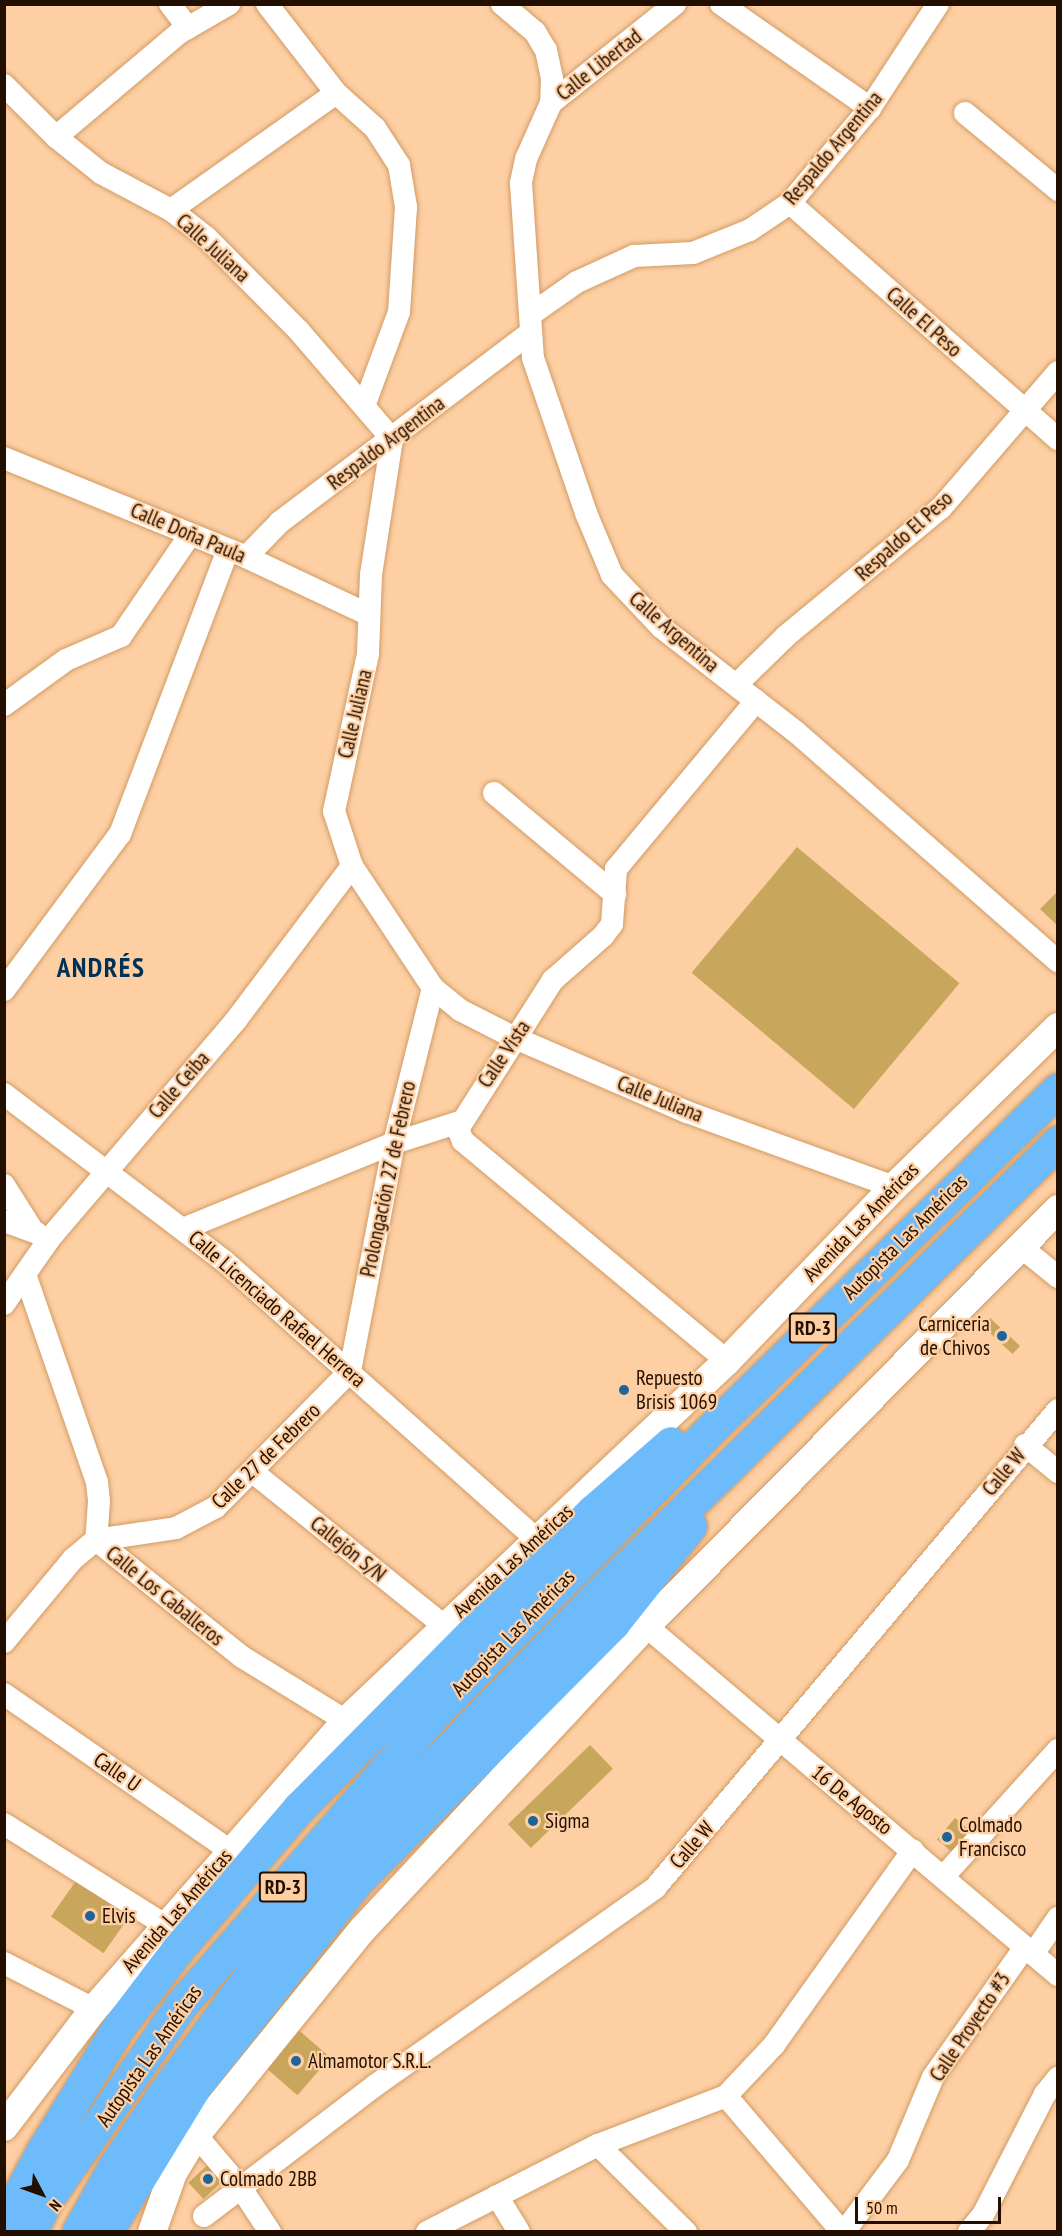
<!DOCTYPE html>
<html>
<head>
<meta charset="utf-8">
<style>
	body { margin:0 }
	#map { position:relative; width:1062px; height:2236px; overflow:hidden; background:#fdcfa3; font-family:"PT Sans Narrow",sans-serif }
	div>[style] { position:absolute }
	.building>* { inset:0; background:#c8a65b; transform-origin:0 0 }
	.roads { filter:drop-shadow(0 0 2px #d29b64) drop-shadow(0 0 2px #d29b64) }
	.minor>* { height:22px; margin:-11px; padding:0 11px; transform-origin:11px; border-radius:11px; background:#fff }
	.tertiary>* { height:28px; margin:-14px; padding:0 14px; transform-origin:14px; border-radius:14px; background:#fff }
	.motorway>* { height:33px; margin:-16.5px; padding:0 16.5px; transform-origin:16.5px; border-radius:16.5px; background:#6ebbfc }
	.dots>* { width:16px; height:16px; translate:-50% -50%; box-sizing:border-box; border:3px solid #fdcfa3; border-radius:50% }
	span { translate:-50% -50%; white-space:nowrap; text-align:center; line-height:1.15; -webkit-text-stroke:4.5px #fdcfa3; paint-order:stroke }
	.shield-label span { padding:2px 4px; background:#fdcfa3; border:2px solid; border-radius:4px; -webkit-text-stroke-width:0 }
	.shield-label { font-size:20px; color:#230f00; font-weight:700 }
	.street-label { font-size:21px; color:#230f00 }
	.poi-label { font-size:21px; color:#230f00 }
	.right { translate:-100% -50%; text-align:right }
	.left { translate:0 -50%; text-align:left }
	.district-label { font-size:27px; color:#003154; font-weight:700; letter-spacing:1.5px }
	.frame { position:absolute; inset:0; border:6px solid #230f00; pointer-events:none }
	.north { position:absolute; left:12px; top:2164px; width:60px; height:60px; -webkit-text-stroke:4px #fdcfa3; paint-order:stroke; rotate:131deg; font-size:16px; font-weight:700; line-height:24px; text-align:center; color:#230f00 }
	.north::after { content:''; display:block; margin:auto; width:21px; height:27px; background:#230f00; clip-path:polygon(50% 0,100% 100%,50% 72%,0 100%) }
	.scale { position:absolute; left:855px; top:2197px; width:146px; height:27px; box-sizing:border-box; border:3px solid #230f00; border-top:0; padding-left:8px; font-size:18px; line-height:21px; white-space:nowrap; color:#230f00; -webkit-text-stroke:4px #fdcfa3; paint-order:stroke }
</style>
</head>
<body>
<div id="map">
	<div class="building">
		<i style="left:797px;top:847px;width:212px;height:164px;rotate:40deg"></i>
		<i style="clip-path:polygon(1058px 891px,1058px 926px,1040px 909px)"></i>
		<i style="left:990px;top:1318px;width:41px;height:11px;rotate:43deg"></i>
		<i style="left:590px;top:1745px;width:33px;height:114px;rotate:46deg"></i>
		<i style="left:955px;top:1818px;width:23px;height:28px;rotate:40deg"></i>
		<i style="left:78px;top:1878px;width:64px;height:47px;rotate:35deg"></i>
		<i style="left:294px;top:2026px;width:48px;height:50px;rotate:41deg"></i>
		<i style="left:214px;top:2159px;width:22px;height:35px;rotate:47deg"></i>
	</div>
	<div class="roads">
		<div class="minor">
			<i style="left:170px;top:4px;width:30px;rotate:53deg"></i>
			<i style="left:267px;top:4px;width:113px;rotate:52.2deg"></i>
			<i style="left:336px;top:93px;width:52px;rotate:41.9deg"></i>
			<i style="left:375px;top:128px;width:44px;rotate:57deg"></i>
			<i style="left:399px;top:165px;width:43px;rotate:80.5deg"></i>
			<i style="left:406px;top:207px;width:105px;rotate:93.8deg"></i>
			<i style="left:399px;top:312px;width:100px;rotate:110.4deg"></i>
			<i style="left:502px;top:4px;width:43px;rotate:40.3deg"></i>
			<i style="left:535px;top:32px;width:21px;rotate:59deg"></i>
			<i style="left:546px;top:50px;width:29px;rotate:78deg"></i>
			<i style="left:552px;top:78px;width:25px;rotate:92deg"></i>
			<i style="left:551px;top:103px;width:61px;rotate:114.1deg"></i>
			<i style="left:526px;top:159px;width:25px;rotate:102deg"></i>
			<i style="left:521px;top:183px;width:175px;rotate:86.1deg"></i>
			<i style="left:533px;top:358px;width:164px;rotate:71.1deg"></i>
			<i style="left:586px;top:513px;width:67px;rotate:67.2deg"></i>
			<i style="left:612px;top:575px;width:71px;rotate:46.7deg"></i>
			<i style="left:661px;top:627px;width:171px;rotate:37.9deg"></i>
			<i style="left:796px;top:732px;width:348px;rotate:41.2deg"></i>
			<i style="left:721px;top:4px;width:182px;rotate:34.9deg"></i>
			<i style="left:4px;top:85px;width:74px;rotate:45deg"></i>
			<i style="left:56px;top:137px;width:58px;rotate:38.7deg"></i>
			<i style="left:101px;top:173px;width:79px;rotate:27.9deg"></i>
			<i style="left:171px;top:210px;width:44px;rotate:37.6deg"></i>
			<i style="left:206px;top:237px;width:132px;rotate:45.3deg"></i>
			<i style="left:299px;top:331px;width:143px;rotate:49.3deg"></i>
			<i style="left:392px;top:439px;width:138px;rotate:98.8deg"></i>
			<i style="left:371px;top:575px;width:79px;rotate:92.2deg"></i>
			<i style="left:368px;top:654px;width:161px;rotate:102.2deg"></i>
			<i style="left:334px;top:811px;width:58px;rotate:71.9deg"></i>
			<i style="left:352px;top:866px;width:146px;rotate:56.4deg"></i>
			<i style="left:433px;top:988px;width:35px;rotate:39deg"></i>
			<i style="left:460px;top:1010px;width:62px;rotate:27deg"></i>
			<i style="left:515px;top:1038px;width:187px;rotate:23.3deg"></i>
			<i style="left:687px;top:1112px;width:220px;rotate:19.9deg"></i>
			<i style="left:551px;top:103px;width:159px;rotate:-38.6deg"></i>
			<i style="left:965px;top:113px;width:121px;rotate:39.6deg"></i>
			<i style="left:56px;top:137px;width:161px;rotate:-40.2deg"></i>
			<i style="left:179px;top:33px;width:58px;rotate:-30.1deg"></i>
			<i style="left:790px;top:203px;width:357px;rotate:41.4deg"></i>
			<i style="left:171px;top:210px;width:202px;rotate:-35.3deg"></i>
			<i style="left:530px;top:315px;width:57px;rotate:-35.1deg"></i>
			<i style="left:577px;top:282px;width:63px;rotate:-24.5deg"></i>
			<i style="left:634px;top:256px;width:59px;rotate:-2.9deg"></i>
			<i style="left:693px;top:253px;width:61px;rotate:-22deg"></i>
			<i style="left:750px;top:230px;width:48px;rotate:-34deg"></i>
			<i style="left:790px;top:203px;width:124px;rotate:-49.9deg"></i>
			<i style="left:870px;top:108px;width:124px;rotate:-56.8deg"></i>
			<i style="left:4px;top:458px;width:261px;rotate:22.2deg"></i>
			<i style="left:246px;top:557px;width:136px;rotate:25.2deg"></i>
			<i style="left:246px;top:557px;width:49px;rotate:-45.8deg"></i>
			<i style="left:280px;top:522px;width:312px;rotate:-37.1deg"></i>
			<i style="left:736px;top:685px;width:70px;rotate:-44.4deg"></i>
			<i style="left:786px;top:636px;width:201px;rotate:-39.6deg"></i>
			<i style="left:941px;top:508px;width:179px;rotate:-49.3deg"></i>
			<i style="left:4px;top:705px;width:77px;rotate:-36deg"></i>
			<i style="left:66px;top:660px;width:60px;rotate:-23.6deg"></i>
			<i style="left:121px;top:636px;width:122px;rotate:-55.7deg"></i>
			<i style="left:494px;top:793px;width:158px;rotate:39.9deg"></i>
			<i style="left:4px;top:990px;width:194px;rotate:-53.4deg"></i>
			<i style="left:120px;top:834px;width:304px;rotate:-69.2deg"></i>
			<i style="left:4px;top:1094px;width:275px;rotate:37.2deg"></i>
			<i style="left:223px;top:1260px;width:421px;rotate:41.7deg"></i>
			<i style="left:4px;top:1185px;width:54px;rotate:57.8deg"></i>
			<i style="left:4px;top:1221px;width:35px;rotate:20deg"></i>
			<i style="left:183px;top:1229px;width:228px;rotate:-22.2deg"></i>
			<i style="left:394px;top:1143px;width:69px;rotate:-17.7deg"></i>
			<i style="left:1021px;top:1247px;width:48px;rotate:39deg"></i>
			<i style="left:26px;top:1277px;width:217px;rotate:70.9deg"></i>
			<i style="left:97px;top:1482px;width:19px;rotate:84deg"></i>
			<i style="left:99px;top:1501px;width:39px;rotate:94deg"></i>
			<i style="left:4px;top:1304px;width:80px;rotate:-55.1deg"></i>
			<i style="left:50px;top:1238px;width:287px;rotate:-49.5deg"></i>
			<i style="left:236px;top:1020px;width:193px;rotate:-53deg"></i>
			<i style="left:727px;top:1361px;width:344px;rotate:-140.2deg"></i>
			<i style="left:463px;top:1141px;width:13px;rotate:-113deg"></i>
			<i style="left:458px;top:1129px;width:177px;rotate:-57.5deg"></i>
			<i style="left:553px;top:980px;width:67px;rotate:-41.3deg"></i>
			<i style="left:603px;top:936px;width:15px;rotate:-53deg"></i>
			<i style="left:612px;top:924px;width:55px;rotate:-85.8deg"></i>
			<i style="left:616px;top:869px;width:219px;rotate:-50.2deg"></i>
			<i style="left:1025px;top:1445px;width:43px;rotate:39.3deg"></i>
			<i style="left:254px;top:1473px;width:243px;rotate:38.8deg"></i>
			<i style="left:96px;top:1540px;width:187px;rotate:38.7deg"></i>
			<i style="left:242px;top:1657px;width:122px;rotate:31.6deg"></i>
			<i style="left:646px;top:1626px;width:540px;rotate:40.27deg"></i>
			<i style="left:4px;top:1642px;width:108px;rotate:-50.3deg"></i>
			<i style="left:73px;top:1559px;width:30px;rotate:-40deg"></i>
			<i style="left:96px;top:1540px;width:81px;rotate:-8.5deg"></i>
			<i style="left:176px;top:1528px;width:45px;rotate:-27.7deg"></i>
			<i style="left:216px;top:1507px;width:191px;rotate:-45.4deg"></i>
			<i style="left:350px;top:1371px;width:232px;rotate:-79.1deg"></i>
			<i style="left:394px;top:1143px;width:160px;rotate:-75.9deg"></i>
			<i style="left:4px;top:1694px;width:274px;rotate:34.7deg"></i>
			<i style="left:4px;top:1824px;width:190px;rotate:32.1deg"></i>
			<i style="left:944px;top:1876px;width:170px;rotate:-47.9deg"></i>
			<i style="left:1033px;top:1954px;width:44px;rotate:-55.2deg"></i>
			<i style="left:4px;top:1963px;width:101px;rotate:27.1deg"></i>
			<i style="left:726px;top:2096px;width:179px;rotate:49.5deg"></i>
			<i style="left:196px;top:2135px;width:70px;rotate:49.7deg"></i>
			<i style="left:241px;top:2188px;width:53px;rotate:56.6deg"></i>
			<i style="left:598px;top:2145px;width:124px;rotate:44.7deg"></i>
			<i style="left:497px;top:2196px;width:42px;rotate:58.6deg"></i>
			<i style="left:204px;top:2216px;width:216px;rotate:-37.3deg"></i>
			<i style="left:376px;top:2085px;width:342px;rotate:-35.2deg"></i>
			<i style="left:655px;top:1888px;width:625px;rotate:-49.87deg"></i>
			<i style="left:427px;top:2232px;width:192px;rotate:-27deg"></i>
			<i style="left:598px;top:2145px;width:137px;rotate:-20.9deg"></i>
			<i style="left:726px;top:2096px;width:70px;rotate:-46.7deg"></i>
			<i style="left:774px;top:2045px;width:239px;rotate:-54.5deg"></i>
			<i style="left:844px;top:2232px;width:90px;rotate:-53.1deg"></i>
			<i style="left:898px;top:2160px;width:90px;rotate:-67.1deg"></i>
			<i style="left:933px;top:2077px;width:159px;rotate:-54.7deg"></i>
			<i style="left:969px;top:2232px;width:22px;rotate:-51deg"></i>
			<i style="left:983px;top:2215px;width:136px;rotate:-62.9deg"></i>
			<i style="left:1045px;top:2094px;width:21px;rotate:-51deg"></i>
		</div>
		<div class="tertiary">
			<i style="left:4px;top:2127px;width:148px;rotate:-52.7deg"></i>
			<i style="left:94px;top:2009px;width:383px;rotate:-48.8deg"></i>
			<i style="left:346px;top:1721px;width:524px;rotate:-43.38deg"></i>
			<i style="left:727px;top:1361px;width:241px;rotate:-46.2deg"></i>
			<i style="left:894px;top:1187px;width:229px;rotate:-44.3deg"></i>
			<i style="left:152px;top:2232px;width:63px;rotate:-70.4deg"></i>
			<i style="left:173px;top:2173px;width:44px;rotate:-58.8deg"></i>
			<i style="left:196px;top:2135px;width:265px;rotate:-51deg"></i>
			<i style="left:363px;top:1929px;width:415px;rotate:-47deg"></i>
			<i style="left:646px;top:1626px;width:586px;rotate:-45.35deg"></i>
		</div>
		<div class="motorway">
			<i style="left:4px;top:2223px;width:81px;rotate:-61.8deg"></i>
			<i style="left:42px;top:2152px;width:145px;rotate:-58.5deg"></i>
			<i style="left:118px;top:2028px;width:99px;rotate:-52.8deg"></i>
			<i style="left:178px;top:1949px;width:186px;rotate:-49.4deg"></i>
			<i style="left:299px;top:1808px;width:418px;rotate:-45.3deg"></i>
			<i style="left:593px;top:1511px;width:103px;rotate:-41.1deg"></i>
			<i style="left:30px;top:2232px;width:34px;rotate:-63deg"></i>
			<i style="left:45px;top:2202px;width:238px;rotate:-55.4deg"></i>
			<i style="left:180px;top:2006px;width:386px;rotate:-49deg"></i>
			<i style="left:433px;top:1715px;width:388px;rotate:-45.8deg"></i>
			<i style="left:703px;top:1437px;width:497px;rotate:-44.4deg"></i>
			<i style="left:78px;top:2232px;width:78px;rotate:-60.8deg"></i>
			<i style="left:116px;top:2164px;width:83px;rotate:-55.7deg"></i>
			<i style="left:163px;top:2095px;width:259px;rotate:-53.8deg"></i>
			<i style="left:316px;top:1886px;width:405px;rotate:-45.9deg"></i>
			<i style="left:598px;top:1595px;width:646px;rotate:-44.56deg"></i>
			<i style="left:106px;top:2232px;width:171px;rotate:-58.6deg"></i>
			<i style="left:195px;top:2086px;width:260px;rotate:-51.7deg"></i>
			<i style="left:356px;top:1882px;width:365px;rotate:-45.2deg"></i>
			<i style="left:613px;top:1623px;width:124px;rotate:-51.6deg"></i>
		</div>
	</div>
	<div class="dots">
		<i style="left:1002px;top:1336px;background:#1d6498"></i>
		<i style="left:624px;top:1390px;background:#1d6498"></i>
		<i style="left:533px;top:1821px;background:#1d6498"></i>
		<i style="left:947px;top:1837px;background:#1d6498"></i>
		<i style="left:90px;top:1916px;background:#1d6498"></i>
		<i style="left:296px;top:2061px;background:#1d6498"></i>
		<i style="left:208px;top:2179px;background:#1d6498"></i>
	</div>
	<div class="shield-label">
		<span style="left:813px;top:1328px">RD-3</span>
		<span style="left:283px;top:1887px">RD-3</span>
	</div>
	<div class="street-label">
		<span style="left:599px;top:65px;rotate:-38deg">Calle Libertad</span>
		<span style="left:833px;top:148px;rotate:-50deg">Respaldo Argentina</span>
		<span style="left:213px;top:248px;rotate:42deg">Calle Juliana</span>
		<span style="left:924px;top:322px;rotate:42deg">Calle El Peso</span>
		<span style="left:386px;top:443px;rotate:-37deg">Respaldo Argentina</span>
		<span style="left:188px;top:533px;rotate:23deg">Calle Doña Paula</span>
		<span style="left:904px;top:536px;rotate:-42deg">Respaldo El Peso</span>
		<span style="left:674px;top:632px;rotate:41deg">Calle Argentina</span>
		<span style="left:355px;top:714px;rotate:-77deg">Calle Juliana</span>
		<span style="left:504px;top:1054px;rotate:-56deg">Calle Vista</span>
		<span style="left:179px;top:1085px;rotate:-49deg">Calle Ceiba</span>
		<span style="left:660px;top:1099px;rotate:22deg">Calle Juliana</span>
		<span style="left:388px;top:1179px;rotate:-78deg">Prolongación 27 de Febrero</span>
		<span style="left:861px;top:1222px;rotate:-46deg">Avenida Las Américas</span>
		<span style="left:905px;top:1237px;rotate:-45deg">Autopista Las Américas</span>
		<span style="left:277px;top:1309px;rotate:41deg">Calle Licenciado Rafael Herrera</span>
		<span style="left:266px;top:1456px;rotate:-44deg">Calle 27 de Febrero</span>
		<span style="left:1004px;top:1472px;rotate:-50deg">Calle W</span>
		<span style="left:348px;top:1549px;rotate:39deg">Callejón S/N</span>
		<span style="left:513px;top:1561px;rotate:-43deg">Avenida Las Américas</span>
		<span style="left:165px;top:1596px;rotate:39deg">Calle Los Caballeros</span>
		<span style="left:513px;top:1633px;rotate:-46deg">Autopista Las Américas</span>
		<span style="left:117px;top:1772px;rotate:35deg">Calle U</span>
		<span style="left:852px;top:1800px;rotate:39deg">16 De Agosto</span>
		<span style="left:692px;top:1845px;rotate:-49deg">Calle W</span>
		<span style="left:177px;top:1911px;rotate:-49deg">Avenida Las Américas</span>
		<span style="left:970px;top:2027px;rotate:-56deg">Calle Proyecto #3</span>
		<span style="left:149px;top:2056px;rotate:-55deg">Autopista Las Américas</span>
	</div>
	<div class="poi-label">
		<span class="right" style="left:990px;top:1336px">Carniceria<br>de Chivos</span>
		<span class="left" style="left:636px;top:1390px">Repuesto<br>Brisis 1069</span>
		<span class="left" style="left:545px;top:1821px">Sigma</span>
		<span class="left" style="left:959px;top:1837px">Colmado<br>Francisco</span>
		<span class="left" style="left:102px;top:1916px">Elvis</span>
		<span class="left" style="left:308px;top:2061px">Almamotor S.R.L.</span>
		<span class="left" style="left:220px;top:2179px">Colmado 2BB</span>
	</div>
	<div class="district-label">
		<span style="left:101px;top:968px">ANDRÉS</span>
	</div>
	<div class="frame"></div>
	<div class="north">N</div>
	<div class="scale">50 m</div>
</div>
</body>
</html>
